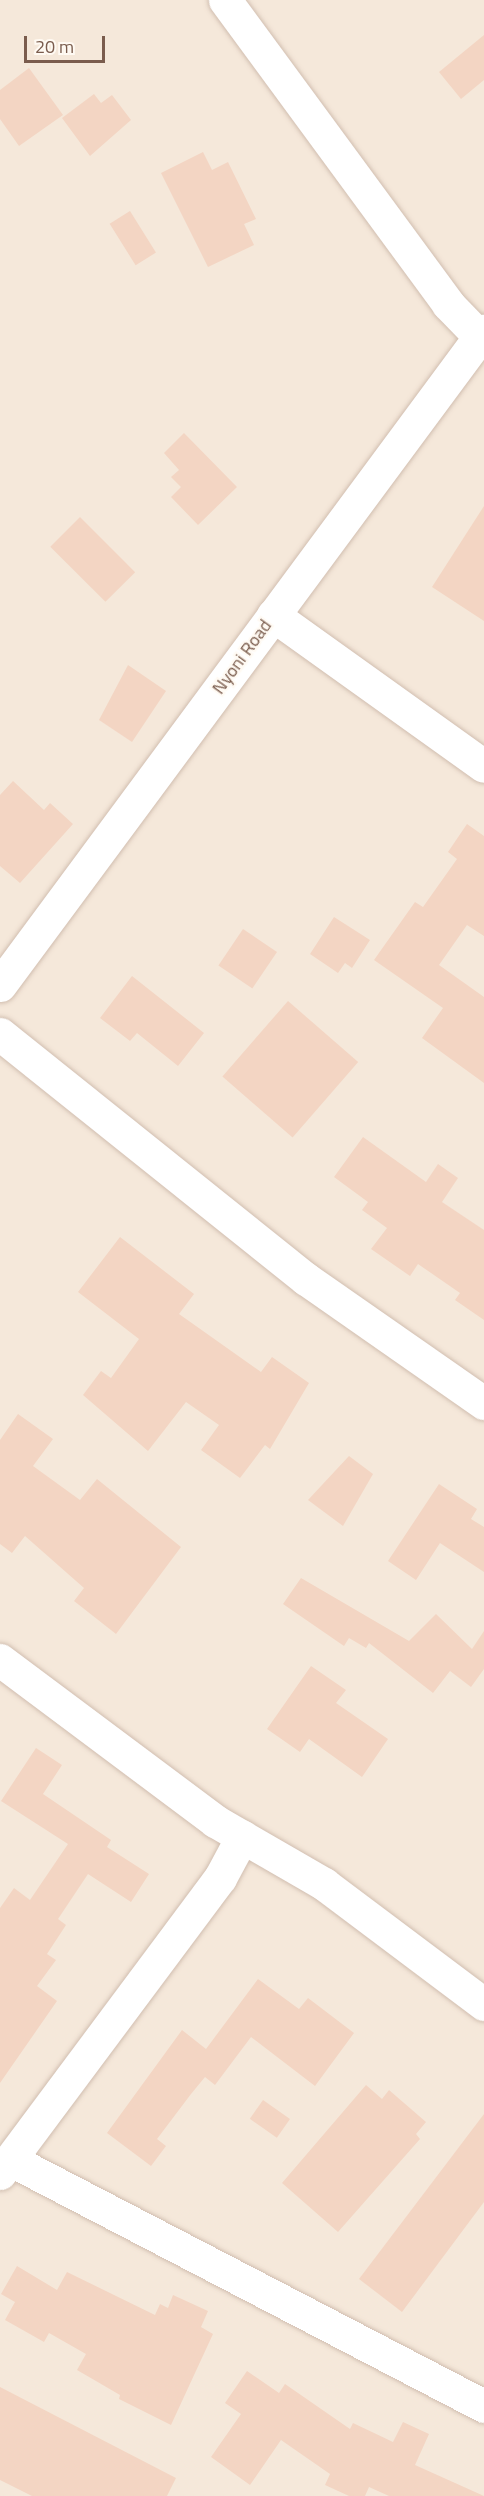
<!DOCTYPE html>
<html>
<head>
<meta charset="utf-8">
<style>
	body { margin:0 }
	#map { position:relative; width:484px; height:2496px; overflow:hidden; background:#fdf6ec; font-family:"Titillium Web",sans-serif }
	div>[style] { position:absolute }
	.residential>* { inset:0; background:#f5e8da; transform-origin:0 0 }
	.building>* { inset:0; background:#f3d5c3; transform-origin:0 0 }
	.roads { filter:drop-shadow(0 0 2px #d1beb0) drop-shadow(0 0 2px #d1beb0) }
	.minor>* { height:33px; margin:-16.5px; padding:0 16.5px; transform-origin:16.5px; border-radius:16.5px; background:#fff }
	span { translate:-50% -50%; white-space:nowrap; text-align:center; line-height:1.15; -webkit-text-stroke:4.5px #fffaf3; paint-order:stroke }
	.street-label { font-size:18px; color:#7a5c4d }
	.scale { position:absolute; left:24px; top:36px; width:81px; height:27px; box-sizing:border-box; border:3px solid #7a5c4d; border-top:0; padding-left:8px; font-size:18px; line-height:21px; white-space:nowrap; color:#7a5c4d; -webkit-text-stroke:4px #fffaf3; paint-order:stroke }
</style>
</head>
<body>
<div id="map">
	<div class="residential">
		<i style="left:0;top:0;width:484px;height:2496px"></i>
	</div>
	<div class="building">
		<i style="clip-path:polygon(484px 35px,484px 80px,461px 99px,439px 72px)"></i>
		<i style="clip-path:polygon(29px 68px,63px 115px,19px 146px,0 119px,0 90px)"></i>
		<i style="clip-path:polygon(94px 94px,101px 103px,112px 95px,131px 120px,90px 156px,62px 118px)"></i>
		<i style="clip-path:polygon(203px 152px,212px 170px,228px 162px,256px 219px,244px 224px,254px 245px,208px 267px,161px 173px)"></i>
		<i style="left:130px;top:211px;width:49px;height:24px;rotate:58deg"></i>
		<i style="clip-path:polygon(184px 433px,237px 487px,198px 525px,171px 497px,181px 487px,171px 477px,179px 470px,164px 453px)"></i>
		<i style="clip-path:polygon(484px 506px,484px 621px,432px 587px)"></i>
		<i style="left:80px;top:517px;width:78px;height:42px;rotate:45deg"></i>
		<i style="clip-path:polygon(128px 665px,166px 691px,132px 742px,99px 720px)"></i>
		<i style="clip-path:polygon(13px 781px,44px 810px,50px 803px,73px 824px,20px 883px,0 866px,0 795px)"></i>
		<i style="clip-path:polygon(467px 824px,484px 836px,484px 936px,467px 925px,439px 965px,484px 997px,484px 1083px,422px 1038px,443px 1008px,374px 960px,415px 902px,423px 907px,457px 859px,448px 852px)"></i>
		<i style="clip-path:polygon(334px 917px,370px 940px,352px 968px,345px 963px,338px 973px,310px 954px)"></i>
		<i style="left:243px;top:929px;width:41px;height:44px;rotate:34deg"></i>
		<i style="clip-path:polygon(132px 976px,204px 1033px,178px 1066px,137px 1033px,130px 1041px,100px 1018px)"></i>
		<i style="left:288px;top:1001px;width:93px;height:100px;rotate:41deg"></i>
		<i style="clip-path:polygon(363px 1137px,426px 1182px,438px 1164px,458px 1178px,442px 1202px,484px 1230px,484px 1320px,455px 1300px,460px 1293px,418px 1264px,410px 1276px,371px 1249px,387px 1228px,362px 1210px,368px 1202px,334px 1177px)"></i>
		<i style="clip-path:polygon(120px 1237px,194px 1294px,179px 1314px,261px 1372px,272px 1357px,309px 1383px,270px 1449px,265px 1445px,240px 1478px,201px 1450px,219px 1425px,186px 1402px,148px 1451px,83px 1395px,101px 1371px,111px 1378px,139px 1339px,78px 1292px)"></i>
		<i style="clip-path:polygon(18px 1414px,53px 1439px,33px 1466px,80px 1500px,97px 1479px,181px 1547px,116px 1634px,74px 1601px,84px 1588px,25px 1536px,12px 1553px,0 1544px,0 1440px)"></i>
		<i style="clip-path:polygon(349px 1456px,373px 1474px,343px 1526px,308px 1500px)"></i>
		<i style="clip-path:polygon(439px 1484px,477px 1509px,471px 1519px,484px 1527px,484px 1572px,440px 1543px,416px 1580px,388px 1561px)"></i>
		<i style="clip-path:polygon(301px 1578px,409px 1641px,436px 1614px,472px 1649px,484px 1631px,484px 1669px,471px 1687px,450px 1671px,433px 1693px,369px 1643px,366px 1648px,349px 1638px,344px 1646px,283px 1604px)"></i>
		<i style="clip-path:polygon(311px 1666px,346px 1690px,336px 1703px,388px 1739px,362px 1777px,309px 1739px,300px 1752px,267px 1729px)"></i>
		<i style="clip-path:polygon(36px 1748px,62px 1765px,43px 1794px,111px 1840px,107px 1847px,149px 1874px,131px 1902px,88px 1874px,58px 1919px,66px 1925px,47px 1954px,56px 1960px,37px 1986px,57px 2001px,0 2083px,0 1908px,14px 1888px,30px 1900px,68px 1844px,1px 1801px)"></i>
		<i style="clip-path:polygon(258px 1979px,299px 2009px,308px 1998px,354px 2033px,315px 2086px,251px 2037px,215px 2085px,205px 2077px,191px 2094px,157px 2139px,166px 2146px,151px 2166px,107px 2133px,182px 2030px,206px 2049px)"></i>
		<i style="clip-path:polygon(366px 2085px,382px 2099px,389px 2090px,426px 2122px,416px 2134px,420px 2139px,338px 2232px,282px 2183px)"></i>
		<i style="left:263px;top:2100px;width:33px;height:23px;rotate:35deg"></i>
		<i style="clip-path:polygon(484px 2114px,484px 2202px,402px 2312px,359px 2279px)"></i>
		<i style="clip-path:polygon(17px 2266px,57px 2290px,67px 2272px,155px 2315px,160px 2304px,168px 2308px,173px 2295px,208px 2311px,201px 2327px,213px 2334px,171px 2425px,119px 2399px,120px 2395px,77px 2370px,86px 2354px,49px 2333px,44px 2342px,5px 2320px,15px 2302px,1px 2294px)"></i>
		<i style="clip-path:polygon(247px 2371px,279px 2393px,285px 2384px,350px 2429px,353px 2423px,393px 2442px,403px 2422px,429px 2434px,415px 2465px,484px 2496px,389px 2496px,369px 2487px,365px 2496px,349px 2496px,325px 2485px,330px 2474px,281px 2440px,250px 2485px,211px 2457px,241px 2414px,225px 2403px)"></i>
		<i style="clip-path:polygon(0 2387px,176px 2478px,167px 2496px,32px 2496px,0 2480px)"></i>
	</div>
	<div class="roads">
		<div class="minor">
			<i style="left:225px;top:0;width:377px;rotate:53.7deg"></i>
			<i style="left:448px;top:304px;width:46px;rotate:45.9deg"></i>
			<i style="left:273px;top:615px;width:259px;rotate:35.6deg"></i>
			<i style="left:0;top:985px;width:814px;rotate:-53.5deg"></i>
			<i style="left:0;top:1034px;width:392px;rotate:38.7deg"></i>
			<i style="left:306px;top:1279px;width:217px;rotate:34.9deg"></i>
			<i style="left:0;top:1660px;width:269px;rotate:36.8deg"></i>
			<i style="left:215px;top:1821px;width:126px;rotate:30deg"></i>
			<i style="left:324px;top:1884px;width:200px;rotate:36.9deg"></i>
			<i style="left:11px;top:2160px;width:533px;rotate:27.48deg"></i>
			<i style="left:0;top:2173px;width:368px;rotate:-53.3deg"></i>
			<i style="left:220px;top:1878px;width:47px;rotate:-61.8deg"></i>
		</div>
	</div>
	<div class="street-label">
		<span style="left:242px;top:657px;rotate:-54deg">Nyoni Road</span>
	</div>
	<div class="scale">20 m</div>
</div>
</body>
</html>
